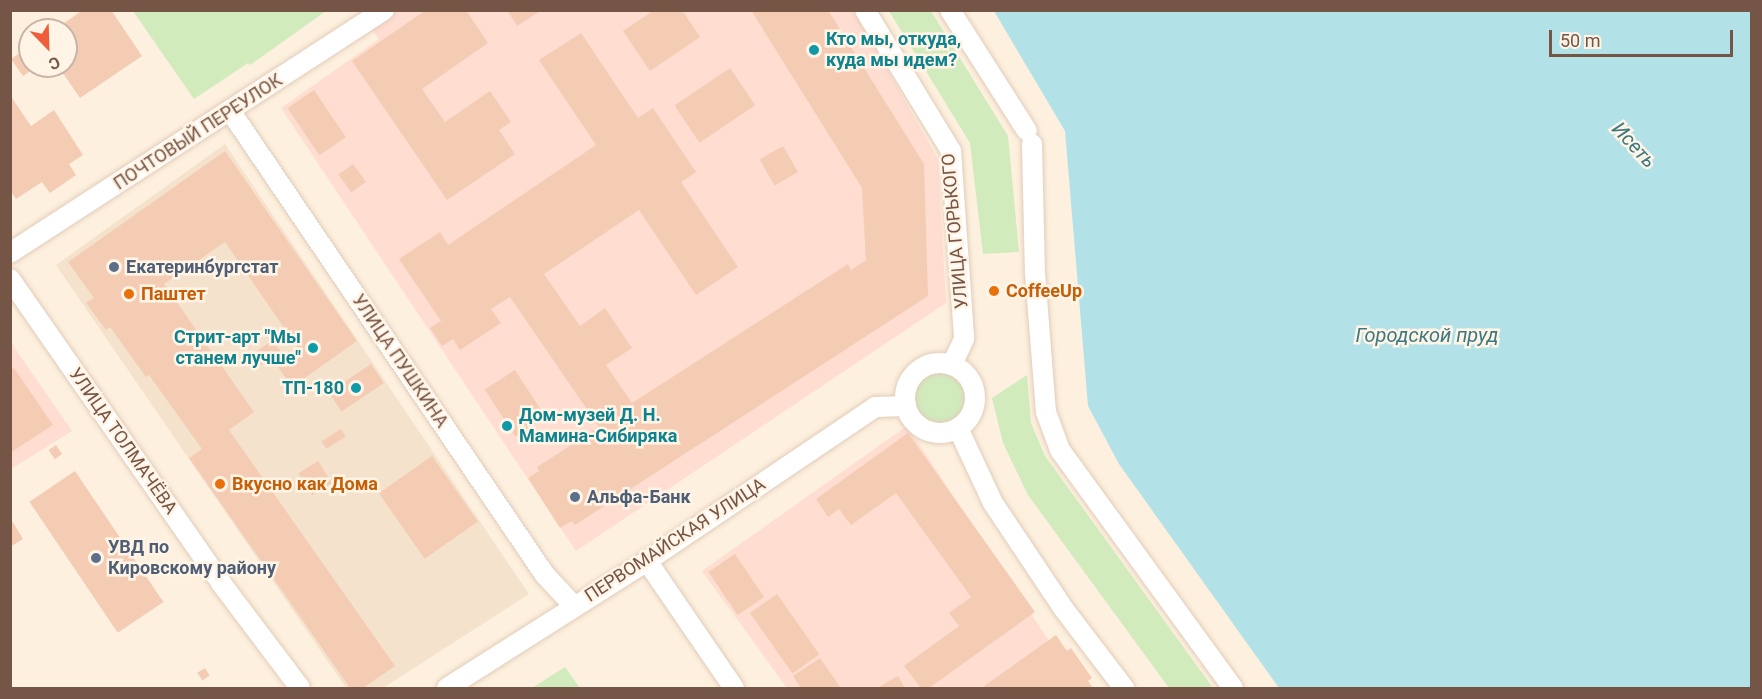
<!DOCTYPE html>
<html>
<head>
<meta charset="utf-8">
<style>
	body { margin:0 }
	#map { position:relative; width:1762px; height:699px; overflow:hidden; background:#fdf0de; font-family:Roboto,sans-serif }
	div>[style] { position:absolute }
	.residential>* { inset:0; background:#f5e2cc }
	.commercial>* { inset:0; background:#ffddd1 }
	.green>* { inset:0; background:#d1ebbd }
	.round { border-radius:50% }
	.water>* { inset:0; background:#b2e2e7 }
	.building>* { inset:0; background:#f4ccb4; transform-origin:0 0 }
	.roads { filter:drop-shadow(0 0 2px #e2ccba) drop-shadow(0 0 2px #e2ccba) }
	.street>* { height:20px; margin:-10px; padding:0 10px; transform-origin:10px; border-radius:10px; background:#fff }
	.street>.ring { margin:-10px; padding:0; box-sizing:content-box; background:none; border:20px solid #fff; border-radius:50% }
	.dots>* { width:16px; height:16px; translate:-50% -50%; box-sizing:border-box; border:3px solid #fff4e6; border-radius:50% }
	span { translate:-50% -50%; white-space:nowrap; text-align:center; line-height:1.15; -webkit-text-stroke:5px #fff4e6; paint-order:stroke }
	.culture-label { font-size:18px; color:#0d838f; font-weight:700 }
	.left { translate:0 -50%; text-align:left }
	.right { translate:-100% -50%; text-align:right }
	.street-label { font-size:18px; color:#755545 }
	.service-label { font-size:18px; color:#4e5e75; font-weight:700 }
	.food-label { font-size:18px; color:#c56008; font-weight:700 }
	.water-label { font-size:20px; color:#3b7983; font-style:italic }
	.frame { position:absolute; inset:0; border:12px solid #755545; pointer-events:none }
	.north { position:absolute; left:18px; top:18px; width:60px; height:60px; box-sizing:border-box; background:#fff4e6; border:2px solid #c8b4a6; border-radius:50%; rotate:157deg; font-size:16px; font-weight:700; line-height:24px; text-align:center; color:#755545 }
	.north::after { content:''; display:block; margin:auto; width:21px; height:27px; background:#ef5e3b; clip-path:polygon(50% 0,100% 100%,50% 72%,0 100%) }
	.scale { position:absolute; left:1549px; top:30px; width:184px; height:27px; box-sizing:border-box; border:3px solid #755545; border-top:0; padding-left:8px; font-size:18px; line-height:21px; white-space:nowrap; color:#755545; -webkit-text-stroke:4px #fff4e6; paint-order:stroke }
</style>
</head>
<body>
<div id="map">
	<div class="residential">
		<i style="clip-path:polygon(225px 144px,529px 594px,383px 688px,346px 688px,56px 265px)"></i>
	</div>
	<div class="commercial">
		<i style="clip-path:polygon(358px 11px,854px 11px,938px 159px,946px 303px,576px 551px,281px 108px,379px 39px)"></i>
		<i style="clip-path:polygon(10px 341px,72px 431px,11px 469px,10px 469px)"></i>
		<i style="clip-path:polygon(907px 426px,1080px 688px,787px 688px,702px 571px)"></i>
	</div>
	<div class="green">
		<i style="clip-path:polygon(133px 11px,326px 11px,250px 65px,248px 63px,194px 99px)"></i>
		<i style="clip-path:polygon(889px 11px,931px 11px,1008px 136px,1019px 252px,983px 254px,970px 143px)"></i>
		<i class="round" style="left:911px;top:370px;width:56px;height:56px"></i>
		<i style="clip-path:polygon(1027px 375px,1031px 423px,1045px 456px,1213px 688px,1169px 688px,1028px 495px,1003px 443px,992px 398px)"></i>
		<i style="clip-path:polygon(565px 667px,580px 688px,532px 688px)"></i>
	</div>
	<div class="water">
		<i style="clip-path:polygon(994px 11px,1751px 11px,1751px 688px,1279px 688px,1119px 464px,1088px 406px,1065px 131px)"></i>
	</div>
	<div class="building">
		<i style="clip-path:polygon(83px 10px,111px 10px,142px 56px,80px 98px,58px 66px,66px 66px,66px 30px,54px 30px)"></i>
		<i style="clip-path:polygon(426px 10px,466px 10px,488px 43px,422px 89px,445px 122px,490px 91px,511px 122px,499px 130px,515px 154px,447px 200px,352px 61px)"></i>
		<i style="clip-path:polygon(507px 10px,542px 10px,517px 26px)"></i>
		<i style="clip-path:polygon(654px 10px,682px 10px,700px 37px,650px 71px,623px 31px)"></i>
		<i style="clip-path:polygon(751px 10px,828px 10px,924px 164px,928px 296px,575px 525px,572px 521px,560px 528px,528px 478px,539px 471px,537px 467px,599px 427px,510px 297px,491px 309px,501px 323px,460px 350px,453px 339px,442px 346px,430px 328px,441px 321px,399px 259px,440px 232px,448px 245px,596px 145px,539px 60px,581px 33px,638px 118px,653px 108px,696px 172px,681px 182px,738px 267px,696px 295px,639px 210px,544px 274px,580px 326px,605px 308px,632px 348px,606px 365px,632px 403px,848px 264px,851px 270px,866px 260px,862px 188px)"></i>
		<i style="clip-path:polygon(30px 46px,30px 66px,38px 66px,23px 76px,11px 59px)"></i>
		<i style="left:730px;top:68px;width:45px;height:67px;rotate:56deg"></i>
		<i style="left:314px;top:90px;width:57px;height:32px;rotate:56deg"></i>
		<i style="clip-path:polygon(10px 95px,31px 126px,54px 110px,83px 155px,69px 164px,76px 175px,50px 193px,42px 182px,16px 199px,10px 190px)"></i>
		<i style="left:783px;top:146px;width:30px;height:27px;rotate:60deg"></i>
		<i style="clip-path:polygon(225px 151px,357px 341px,292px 387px,278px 367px,300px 351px,225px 242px,164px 284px,254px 412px,229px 430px,395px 666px,363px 688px,350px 688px,189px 458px,202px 449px,149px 375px,146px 377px,110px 327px,106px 330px,86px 303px,94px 298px,68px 262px)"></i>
		<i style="left:353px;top:164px;width:22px;height:18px;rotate:54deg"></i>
		<i style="left:273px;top:340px;width:14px;height:24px;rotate:56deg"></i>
		<i style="left:371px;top:364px;width:23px;height:51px;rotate:56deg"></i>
		<i style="clip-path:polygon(14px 368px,53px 425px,10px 453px,10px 370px)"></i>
		<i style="left:515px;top:370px;width:56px;height:36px;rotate:57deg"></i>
		<i style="left:341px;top:429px;width:9px;height:23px;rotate:58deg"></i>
		<i style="clip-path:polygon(908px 433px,1035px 612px,929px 688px,921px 688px,904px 666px,959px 626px,949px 613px,971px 597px,896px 493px,851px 525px,839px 509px,828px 517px,816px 499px)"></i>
		<i style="left:56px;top:445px;width:11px;height:9px;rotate:56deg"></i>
		<i style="left:432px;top:456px;width:80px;height:65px;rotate:55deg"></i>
		<i style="left:318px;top:461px;width:26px;height:23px;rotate:58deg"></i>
		<i style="left:75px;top:471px;width:158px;height:55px;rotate:56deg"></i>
		<i style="clip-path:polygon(12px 521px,23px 539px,10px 547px,10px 523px)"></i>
		<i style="left:735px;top:554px;width:52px;height:32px;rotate:56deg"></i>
		<i style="left:777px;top:594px;width:74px;height:33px;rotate:55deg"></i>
		<i style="clip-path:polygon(1056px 635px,1067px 651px,1071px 648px,1092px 678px,1088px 681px,1093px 688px,986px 688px,984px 686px)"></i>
		<i style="clip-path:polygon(820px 658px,841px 688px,801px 688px,793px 676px)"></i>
		<i style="left:205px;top:668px;width:9px;height:9px;rotate:58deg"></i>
		<i style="clip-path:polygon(898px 676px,905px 688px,877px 688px)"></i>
	</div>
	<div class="roads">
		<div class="street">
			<i style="left:865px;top:10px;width:165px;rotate:58.6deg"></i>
			<i style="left:951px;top:151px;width:188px;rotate:86deg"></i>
			<i style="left:964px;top:339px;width:29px;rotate:115deg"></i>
			<i style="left:950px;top:10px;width:143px;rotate:57.5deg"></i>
			<i style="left:231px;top:112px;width:559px;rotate:55.86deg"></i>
			<i style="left:545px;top:575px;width:41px;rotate:47deg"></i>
			<i style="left:1032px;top:144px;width:129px;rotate:88.7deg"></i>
			<i style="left:1035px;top:273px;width:139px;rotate:85.5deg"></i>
			<i style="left:1046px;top:412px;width:40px;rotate:69.8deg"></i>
			<i style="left:1060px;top:450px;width:294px;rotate:54deg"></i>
			<i style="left:10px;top:253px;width:446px;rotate:-33deg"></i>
			<i style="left:10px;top:279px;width:370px;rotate:55.2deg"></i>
			<i style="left:221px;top:583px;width:131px;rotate:53deg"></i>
			<i class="ring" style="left:905px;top:363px;width:50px;height:50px"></i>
			<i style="left:958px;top:428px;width:83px;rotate:65deg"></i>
			<i style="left:993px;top:503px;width:126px;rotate:56.3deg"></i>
			<i style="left:1063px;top:608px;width:101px;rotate:52.7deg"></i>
			<i style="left:647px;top:561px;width:154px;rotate:55.6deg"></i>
			<i style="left:447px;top:688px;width:237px;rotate:-32.4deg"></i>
			<i style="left:647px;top:561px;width:275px;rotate:-34deg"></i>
			<i style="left:875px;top:407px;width:31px;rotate:-2deg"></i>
		</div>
	</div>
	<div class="dots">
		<i style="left:814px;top:50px;background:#0f9aa8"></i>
		<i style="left:114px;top:267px;background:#5c6f8a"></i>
		<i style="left:994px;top:291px;background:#e8710a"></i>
		<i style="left:129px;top:294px;background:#e8710a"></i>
		<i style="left:313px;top:348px;background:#0f9aa8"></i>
		<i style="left:356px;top:388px;background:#0f9aa8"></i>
		<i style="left:507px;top:426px;background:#0f9aa8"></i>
		<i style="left:220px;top:484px;background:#e8710a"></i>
		<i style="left:575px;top:497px;background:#5c6f8a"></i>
		<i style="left:96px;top:558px;background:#5c6f8a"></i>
	</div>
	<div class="culture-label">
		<span class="left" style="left:826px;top:50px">Кто мы, откуда,<br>куда мы идем?</span>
		<span class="right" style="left:301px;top:348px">Стрит-арт "Мы<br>станем лучше"</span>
		<span class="right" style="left:344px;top:388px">ТП-180</span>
		<span class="left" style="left:519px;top:426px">Дом-музей Д. Н.<br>Мамина-Сибиряка</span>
	</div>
	<div class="street-label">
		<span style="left:198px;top:132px;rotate:-33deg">ПОЧТОВЫЙ ПЕРЕУЛОК</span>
		<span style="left:955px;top:231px;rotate:-95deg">УЛИЦА ГОРЬКОГО</span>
		<span style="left:400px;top:361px;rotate:56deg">УЛИЦА ПУШКИНА</span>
		<span style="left:123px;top:441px;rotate:55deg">УЛИЦА ТОЛМАЧЁВА</span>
		<span style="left:675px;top:540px;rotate:-33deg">ПЕРВОМАЙСКАЯ УЛИЦА</span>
	</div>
	<div class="service-label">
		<span class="left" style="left:126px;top:267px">Екатеринбургстат</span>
		<span class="left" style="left:587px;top:497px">Альфа-Банк</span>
		<span class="left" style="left:108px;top:558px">УВД по<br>Кировскому району</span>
	</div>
	<div class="food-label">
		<span class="left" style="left:1006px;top:291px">CoffeeUp</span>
		<span class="left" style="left:141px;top:294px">Паштет</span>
		<span class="left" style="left:232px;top:484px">Вкусно как Дома</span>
	</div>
	<div class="water-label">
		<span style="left:1634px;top:145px;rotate:47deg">Исеть</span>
		<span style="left:1427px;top:335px">Городской пруд</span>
	</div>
	<div class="frame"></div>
	<div class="north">С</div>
	<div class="scale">50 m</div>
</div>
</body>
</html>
